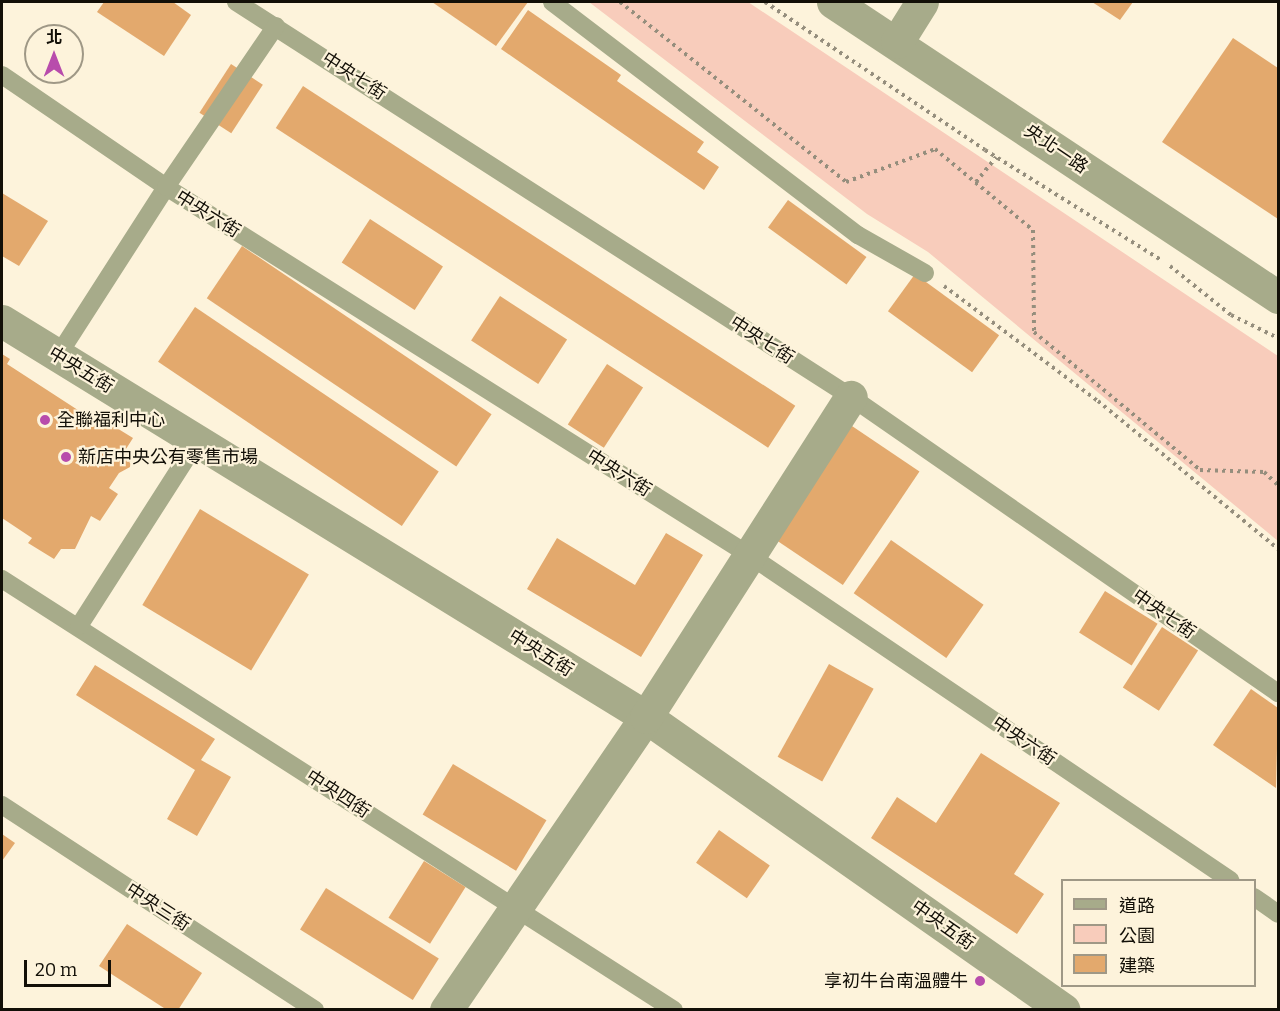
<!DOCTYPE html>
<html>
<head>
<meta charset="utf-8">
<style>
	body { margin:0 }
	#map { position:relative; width:1280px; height:1011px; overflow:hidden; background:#fdf3db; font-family:Bitter,"Noto Sans TC",serif }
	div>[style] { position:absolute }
	.green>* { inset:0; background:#f8ccbb }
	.building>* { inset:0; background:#e3a96d; transform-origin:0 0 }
	.path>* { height:4px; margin-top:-2px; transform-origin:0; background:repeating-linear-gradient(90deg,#958e7d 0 3px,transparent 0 7.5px) }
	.lane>* { height:18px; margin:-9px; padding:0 9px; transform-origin:9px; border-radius:9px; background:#a7ab8a }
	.street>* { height:33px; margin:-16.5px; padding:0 16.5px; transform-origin:16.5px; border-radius:16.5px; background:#a7ab8a }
	.dots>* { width:16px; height:16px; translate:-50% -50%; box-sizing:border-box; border:3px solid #fdf3db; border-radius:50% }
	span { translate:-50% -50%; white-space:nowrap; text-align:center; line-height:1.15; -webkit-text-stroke:4.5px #fdf3db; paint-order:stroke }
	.street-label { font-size:18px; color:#120f07 }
	.poi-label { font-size:18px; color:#120f07 }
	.left { translate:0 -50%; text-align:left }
	.right { translate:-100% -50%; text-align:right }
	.frame { position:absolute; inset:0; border:3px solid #120f07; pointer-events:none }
	.legend { position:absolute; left:1061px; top:879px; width:195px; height:108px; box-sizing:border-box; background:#fdf3db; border:2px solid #9f9886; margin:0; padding:8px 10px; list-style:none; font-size:18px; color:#120f07 }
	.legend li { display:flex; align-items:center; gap:12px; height:30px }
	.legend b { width:30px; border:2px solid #9f9886 }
	.north { position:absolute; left:24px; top:24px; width:60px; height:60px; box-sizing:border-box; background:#fdf3db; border:2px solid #9f9886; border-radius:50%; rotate:0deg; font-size:16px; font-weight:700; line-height:24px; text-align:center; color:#120f07 }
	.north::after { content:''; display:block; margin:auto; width:21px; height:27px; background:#b84cac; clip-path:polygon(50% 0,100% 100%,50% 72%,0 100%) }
	.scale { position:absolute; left:24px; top:960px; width:87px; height:27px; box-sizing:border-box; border:3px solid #120f07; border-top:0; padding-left:8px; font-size:18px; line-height:21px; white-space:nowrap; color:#120f07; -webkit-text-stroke:4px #fdf3db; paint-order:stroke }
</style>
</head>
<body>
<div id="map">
	<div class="green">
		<i style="clip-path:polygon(589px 2px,748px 2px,1278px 356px,1278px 541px,928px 252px,867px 214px)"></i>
	</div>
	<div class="building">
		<i style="clip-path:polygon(104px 2px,173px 2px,191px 15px,164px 56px,97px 12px)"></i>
		<i style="clip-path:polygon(432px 2px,528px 2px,496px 46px)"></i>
		<i style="clip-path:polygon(1092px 2px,1133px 2px,1120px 20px)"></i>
		<i style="clip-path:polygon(528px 10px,621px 75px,617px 81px,704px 142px,697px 152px,719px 167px,704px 190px,501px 49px)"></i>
		<i style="clip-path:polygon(1233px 38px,1278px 68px,1278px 219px,1162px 142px)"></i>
		<i style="left:231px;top:64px;width:38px;height:58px;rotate:33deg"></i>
		<i style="left:303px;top:86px;width:587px;height:50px;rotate:33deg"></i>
		<i style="clip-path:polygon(2px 193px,48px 221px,19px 266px,2px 256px)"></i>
		<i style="left:788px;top:200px;width:97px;height:34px;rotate:36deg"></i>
		<i style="left:370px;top:219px;width:87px;height:52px;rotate:33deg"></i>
		<i style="left:242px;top:246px;width:301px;height:63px;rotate:34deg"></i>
		<i style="left:915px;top:274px;width:104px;height:46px;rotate:36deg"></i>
		<i style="left:500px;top:296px;width:80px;height:53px;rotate:33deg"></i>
		<i style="left:195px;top:307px;width:294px;height:66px;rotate:34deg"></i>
		<i style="clip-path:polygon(2px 354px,10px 359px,7px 364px,104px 427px,107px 422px,133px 438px,126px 449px,131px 454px,130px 467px,119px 473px,109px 488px,118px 494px,100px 521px,91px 516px,75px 549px,61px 549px,54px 559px,28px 543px,32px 538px,2px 518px)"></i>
		<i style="left:607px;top:364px;width:43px;height:72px;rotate:33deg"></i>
		<i style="left:849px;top:424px;width:85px;height:137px;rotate:34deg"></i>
		<i style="left:200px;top:509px;width:127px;height:112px;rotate:31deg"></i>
		<i style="clip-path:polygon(666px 533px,703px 555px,641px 657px,527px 589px,557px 538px,635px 585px)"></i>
		<i style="left:891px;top:540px;width:113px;height:65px;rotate:35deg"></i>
		<i style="left:1105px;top:591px;width:62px;height:49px;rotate:32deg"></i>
		<i style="left:1162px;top:627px;width:43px;height:72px;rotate:33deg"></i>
		<i style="left:829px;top:664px;width:51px;height:106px;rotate:29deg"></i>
		<i style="clip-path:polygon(95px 665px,215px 739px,201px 760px,231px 777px,197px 836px,167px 819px,195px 770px,76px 695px)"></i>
		<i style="clip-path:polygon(1251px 689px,1278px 708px,1276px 788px,1213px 745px)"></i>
		<i style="clip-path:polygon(981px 753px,1060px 803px,1014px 874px,1044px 894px,1017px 934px,871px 838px,897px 797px,936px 823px)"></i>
		<i style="left:453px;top:764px;width:109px;height:59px;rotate:31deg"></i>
		<i style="left:719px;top:830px;width:62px;height:40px;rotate:35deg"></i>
		<i style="clip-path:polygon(2px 834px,15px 843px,2px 861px)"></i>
		<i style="left:424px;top:861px;width:49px;height:67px;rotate:32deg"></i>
		<i style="left:326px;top:888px;width:133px;height:49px;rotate:32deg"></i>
		<i style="clip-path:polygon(127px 924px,202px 973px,178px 1010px,167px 1010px,99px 966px)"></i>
	</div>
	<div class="path">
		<i style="left:620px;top:2px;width:289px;rotate:38.5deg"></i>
		<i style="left:846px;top:182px;width:95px;rotate:-20.3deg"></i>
		<i style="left:935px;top:149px;width:127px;rotate:39.6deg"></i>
		<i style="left:1033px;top:230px;width:102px;rotate:89.4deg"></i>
		<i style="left:1034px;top:332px;width:216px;rotate:39.7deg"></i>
		<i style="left:1200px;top:470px;width:64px;rotate:1.8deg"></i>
		<i style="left:1264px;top:472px;width:19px;rotate:43deg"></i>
		<i style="left:765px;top:2px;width:265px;rotate:33.9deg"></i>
		<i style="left:985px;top:150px;width:208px;rotate:32deg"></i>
		<i style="left:976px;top:182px;width:32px;rotate:-51deg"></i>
		<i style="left:1170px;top:266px;width:78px;rotate:38.8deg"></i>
		<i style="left:1231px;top:315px;width:52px;rotate:26.1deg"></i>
		<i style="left:944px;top:286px;width:192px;rotate:36.8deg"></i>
		<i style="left:1098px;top:401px;width:233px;rotate:39.4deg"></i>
	</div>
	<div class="lane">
		<i style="left:236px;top:2px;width:731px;rotate:32.71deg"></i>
		<i style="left:851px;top:397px;width:520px;rotate:34.73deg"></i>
		<i style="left:552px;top:2px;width:385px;rotate:37.3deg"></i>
		<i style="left:858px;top:235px;width:77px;rotate:29.6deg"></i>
		<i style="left:2px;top:75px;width:199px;rotate:34.3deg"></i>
		<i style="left:166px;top:187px;width:689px;rotate:32.26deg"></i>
		<i style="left:749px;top:555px;width:581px;rotate:34.05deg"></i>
		<i style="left:57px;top:357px;width:202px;rotate:-57.3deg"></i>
		<i style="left:166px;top:187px;width:195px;rotate:-55.7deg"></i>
		<i style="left:2px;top:579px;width:798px;rotate:32.67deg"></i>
		<i style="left:79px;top:626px;width:221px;rotate:-57.4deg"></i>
		<i style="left:2px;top:805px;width:374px;rotate:33.2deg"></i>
		<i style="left:1254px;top:897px;width:29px;rotate:35deg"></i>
	</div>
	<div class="street">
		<i style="left:833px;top:2px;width:534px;rotate:33.54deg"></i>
		<i style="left:897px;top:42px;width:47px;rotate:-58deg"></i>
		<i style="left:2px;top:321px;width:756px;rotate:31.59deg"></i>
		<i style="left:646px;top:717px;width:510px;rotate:35.03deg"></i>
		<i style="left:446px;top:1010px;width:355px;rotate:-55.7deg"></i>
		<i style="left:646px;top:717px;width:380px;rotate:-57.4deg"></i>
	</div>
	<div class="dots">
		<i style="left:45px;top:420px;background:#b84cac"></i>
		<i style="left:66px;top:457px;background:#b84cac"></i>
		<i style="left:980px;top:981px;background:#b84cac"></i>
	</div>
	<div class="street-label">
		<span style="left:354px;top:76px;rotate:33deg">中央七街</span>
		<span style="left:1056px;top:149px;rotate:34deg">央北一路</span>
		<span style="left:208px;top:214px;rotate:32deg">中央六街</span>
		<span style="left:762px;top:340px;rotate:33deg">中央七街</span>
		<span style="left:81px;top:370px;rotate:31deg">中央五街</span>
		<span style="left:619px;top:473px;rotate:32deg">中央六街</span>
		<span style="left:1164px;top:614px;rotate:35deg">中央七街</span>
		<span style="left:541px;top:653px;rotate:32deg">中央五街</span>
		<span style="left:1024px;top:741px;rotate:34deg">中央六街</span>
		<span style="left:338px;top:794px;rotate:33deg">中央四街</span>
		<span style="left:158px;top:907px;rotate:33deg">中央三街</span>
		<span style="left:943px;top:925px;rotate:35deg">中央五街</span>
	</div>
	<div class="poi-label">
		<span class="left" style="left:57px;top:420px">全聯福利中心</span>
		<span class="left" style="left:78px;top:457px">新店中央公有零售市場</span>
		<span class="right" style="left:968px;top:981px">享初牛台南溫體牛</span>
	</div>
	<div class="frame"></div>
	<ul class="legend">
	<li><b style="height:8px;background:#a7ab8a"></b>道路</li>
	<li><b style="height:16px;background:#f8ccbb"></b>公園</li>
	<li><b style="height:16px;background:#e3a96d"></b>建築</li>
	</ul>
	<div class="north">北</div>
	<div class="scale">20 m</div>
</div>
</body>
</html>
